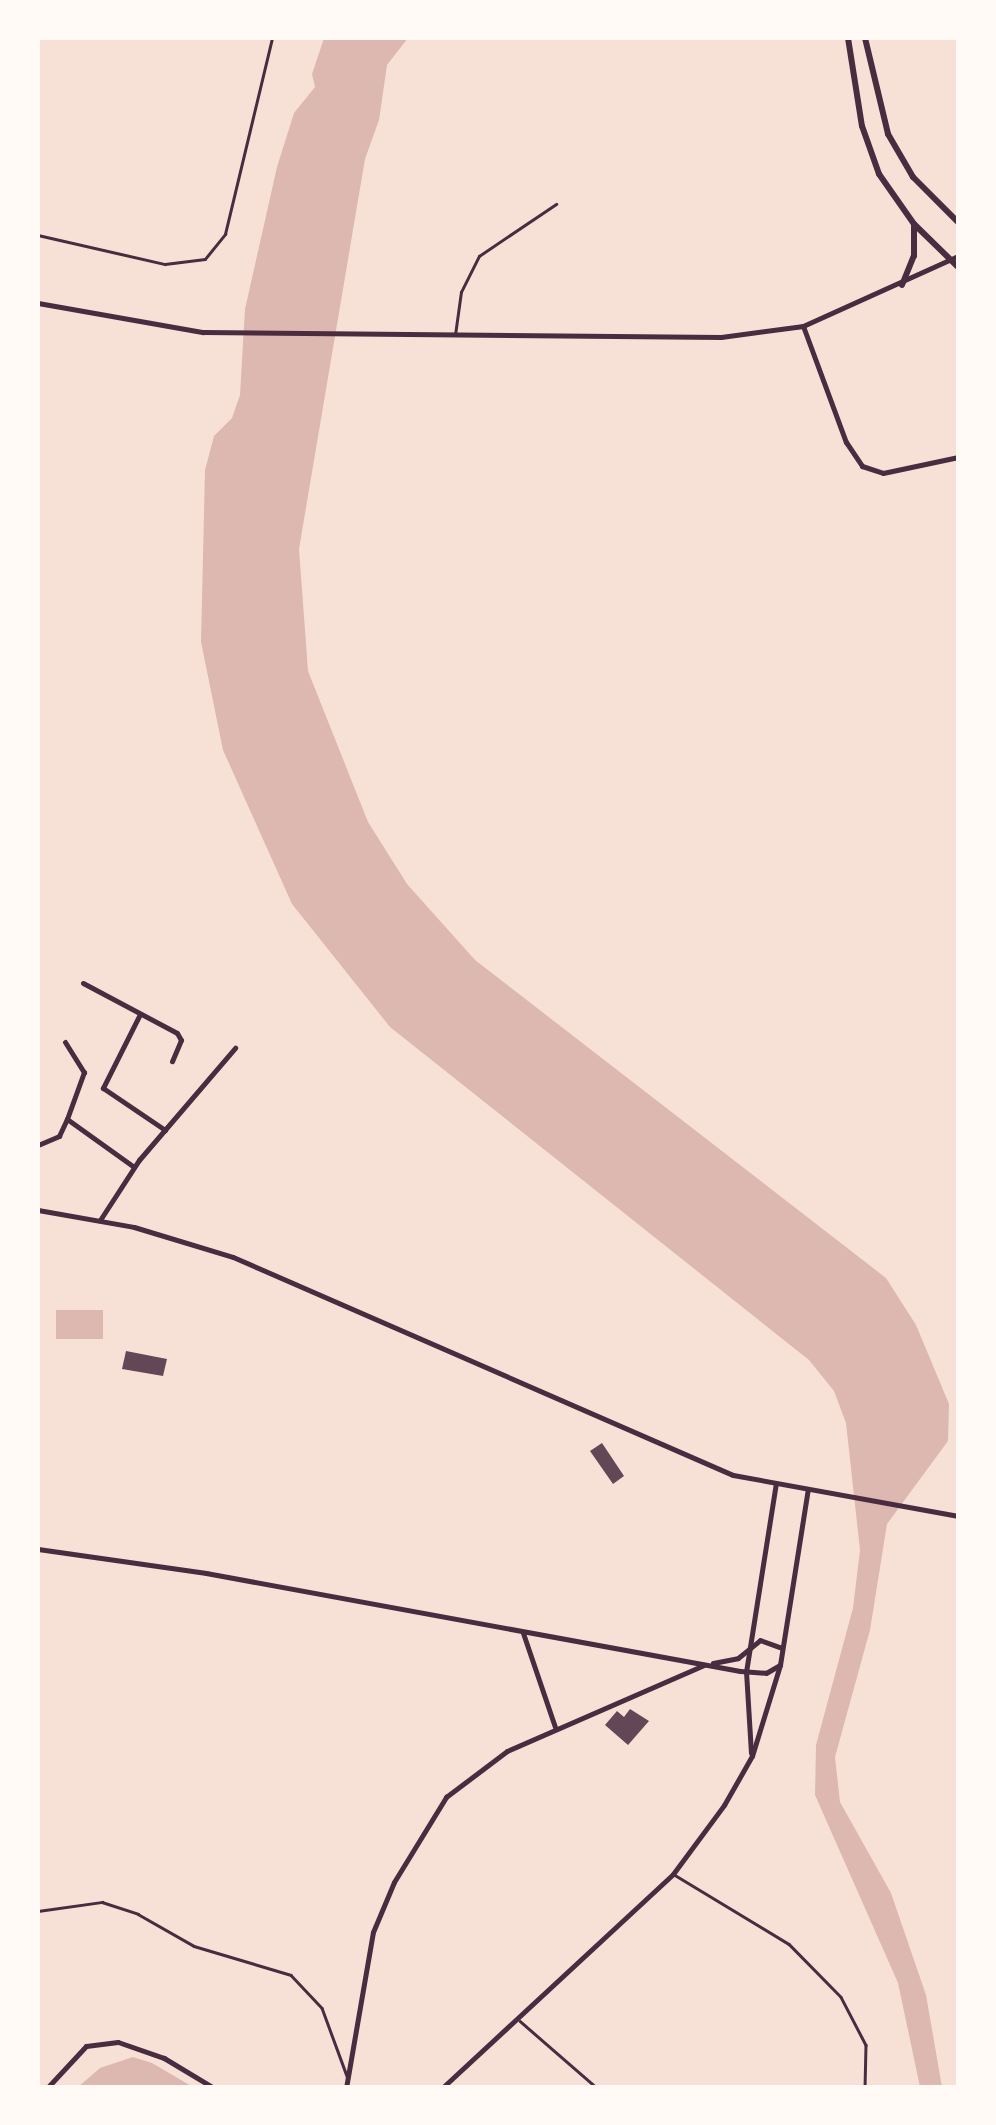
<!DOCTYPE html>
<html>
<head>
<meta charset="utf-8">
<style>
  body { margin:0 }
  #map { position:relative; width:996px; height:2125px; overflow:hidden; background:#f7e1d7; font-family:Ubuntu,sans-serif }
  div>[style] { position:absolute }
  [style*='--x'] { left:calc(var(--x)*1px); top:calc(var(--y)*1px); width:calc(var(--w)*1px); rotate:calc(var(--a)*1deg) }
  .water>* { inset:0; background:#dcb8b0 }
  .building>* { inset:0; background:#644757 }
  .service>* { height:2.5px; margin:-1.25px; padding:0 1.25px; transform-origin:1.25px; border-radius:1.25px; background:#4a2c40 }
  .minor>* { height:5px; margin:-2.5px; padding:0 2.5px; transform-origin:2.5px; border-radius:2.5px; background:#4a2c40 }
  .tertiary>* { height:5px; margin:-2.5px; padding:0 2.5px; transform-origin:2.5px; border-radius:2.5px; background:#4a2c40 }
  .secondary>* { height:6px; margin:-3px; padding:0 3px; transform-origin:3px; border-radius:3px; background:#4a2c40 }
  span { translate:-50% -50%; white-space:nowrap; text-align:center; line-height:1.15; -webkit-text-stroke:8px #fffaf5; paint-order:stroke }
  .frame { position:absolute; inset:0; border:40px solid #fffaf5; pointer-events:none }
</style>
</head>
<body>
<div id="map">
  <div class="water">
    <div style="clip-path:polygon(324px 38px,408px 38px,387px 65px,379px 120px,365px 159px,299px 549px,308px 671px,368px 822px,407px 884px,475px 960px,886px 1278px,916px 1325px,949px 1404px,948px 1441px,887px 1524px,870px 1630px,835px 1757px,840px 1802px,891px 1893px,926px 1995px,942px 2087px,920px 2087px,898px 1983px,815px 1795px,816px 1745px,853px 1608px,860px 1550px,846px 1423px,834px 1391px,809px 1360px,390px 1027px,292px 904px,223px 750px,201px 642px,205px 470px,214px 436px,232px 418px,240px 395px,245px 309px,277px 167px,294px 113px,315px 87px,312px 74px)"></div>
    <div style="clip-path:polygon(56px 1310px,103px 1310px,103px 1339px,56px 1339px)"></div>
    <div style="clip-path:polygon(133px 2057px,152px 2063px,193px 2087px,78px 2087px,100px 2068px)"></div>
  </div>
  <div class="building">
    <div style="clip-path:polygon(126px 1351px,167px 1359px,163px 1376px,122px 1369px)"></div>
    <div style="clip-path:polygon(602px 1443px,624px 1476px,613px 1484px,590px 1451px)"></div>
    <div style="clip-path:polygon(630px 1709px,649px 1721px,628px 1745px,605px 1725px,617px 1711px,624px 1717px)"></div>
  </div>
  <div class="service">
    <div style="--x:38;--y:235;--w:130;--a:12.9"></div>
    <div style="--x:165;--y:264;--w:40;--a:-7.1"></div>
    <div style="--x:205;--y:259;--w:32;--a:-51"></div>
    <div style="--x:225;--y:234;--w:202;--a:-76.5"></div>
    <div style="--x:455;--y:335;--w:43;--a:-82.1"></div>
    <div style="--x:461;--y:292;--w:40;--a:-63.4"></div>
    <div style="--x:479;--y:256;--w:93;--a:-34"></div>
    <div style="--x:675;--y:1875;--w:133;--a:31.2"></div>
    <div style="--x:789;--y:1944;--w:74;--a:45.5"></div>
    <div style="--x:841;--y:1997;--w:54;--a:62.5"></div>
    <div style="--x:866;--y:2045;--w:43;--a:91.3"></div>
    <div style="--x:38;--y:1911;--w:65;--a:-8"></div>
    <div style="--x:102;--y:1902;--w:38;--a:18"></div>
    <div style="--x:138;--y:1914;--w:64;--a:29.7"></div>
    <div style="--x:194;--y:1946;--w:101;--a:16.6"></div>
    <div style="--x:291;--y:1975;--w:45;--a:46.8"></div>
    <div style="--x:322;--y:2008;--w:72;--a:69.8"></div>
    <div style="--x:520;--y:2021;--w:102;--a:41"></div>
  </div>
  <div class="minor">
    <div style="--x:803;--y:326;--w:124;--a:69.7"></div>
    <div style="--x:846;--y:442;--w:29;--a:56"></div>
    <div style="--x:862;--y:466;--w:22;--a:18"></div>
    <div style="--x:883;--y:473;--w:77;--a:-12"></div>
    <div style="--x:83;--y:983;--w:106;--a:28"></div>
    <div style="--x:177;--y:1033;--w:8;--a:60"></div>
    <div style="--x:181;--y:1040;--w:23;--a:113"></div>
    <div style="--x:140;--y:1014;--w:83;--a:116.6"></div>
    <div style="--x:103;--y:1088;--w:75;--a:34.1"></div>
    <div style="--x:65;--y:1042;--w:36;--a:58"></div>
    <div style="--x:84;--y:1072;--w:50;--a:109.9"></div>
    <div style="--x:67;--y:1119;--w:82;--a:35.6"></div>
    <div style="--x:38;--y:1145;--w:23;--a:-23"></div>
    <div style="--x:59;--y:1136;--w:19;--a:-65"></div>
    <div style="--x:100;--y:1220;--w:72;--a:-57"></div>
    <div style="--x:139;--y:1160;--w:148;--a:-49.4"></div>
    <div style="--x:38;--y:1549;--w:170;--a:8.1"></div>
    <div style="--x:206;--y:1573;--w:543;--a:10.4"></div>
    <div style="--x:740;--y:1671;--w:26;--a:4"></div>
    <div style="--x:766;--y:1673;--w:16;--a:-30"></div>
    <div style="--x:523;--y:1633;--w:99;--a:71.2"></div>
    <div style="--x:713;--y:1663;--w:25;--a:-11"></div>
    <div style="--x:738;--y:1658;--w:28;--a:-39"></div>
    <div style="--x:760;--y:1640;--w:23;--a:20"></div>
    <div style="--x:751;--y:1753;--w:81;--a:-93.5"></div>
    <div style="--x:746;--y:1672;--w:191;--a:-81"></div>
    <div style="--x:47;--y:2088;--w:57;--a:-47.1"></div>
    <div style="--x:86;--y:2046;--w:32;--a:-7"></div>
    <div style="--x:118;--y:2042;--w:49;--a:19.2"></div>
    <div style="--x:164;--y:2058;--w:58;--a:31"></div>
    <div style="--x:346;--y:2088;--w:158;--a:-80.2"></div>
    <div style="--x:373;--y:1932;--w:54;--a:-67.2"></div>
    <div style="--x:394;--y:1882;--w:100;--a:-58.5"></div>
    <div style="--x:446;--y:1797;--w:76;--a:-37"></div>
    <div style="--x:507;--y:1751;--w:215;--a:-23.6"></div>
    <div style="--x:442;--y:2088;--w:315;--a:-42.8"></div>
    <div style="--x:673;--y:1874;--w:86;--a:-53.5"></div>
    <div style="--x:724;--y:1805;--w:56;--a:-60.3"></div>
    <div style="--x:752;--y:1756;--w:95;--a:-72.9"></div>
    <div style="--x:780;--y:1665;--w:178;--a:-81"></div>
  </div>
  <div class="tertiary">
    <div style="--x:38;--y:303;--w:168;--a:10"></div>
    <div style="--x:203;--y:332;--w:518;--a:0.55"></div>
    <div style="--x:721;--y:337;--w:83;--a:-7.6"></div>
    <div style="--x:803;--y:326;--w:170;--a:-24.3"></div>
    <div style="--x:38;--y:1210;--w:97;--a:10"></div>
    <div style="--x:134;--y:1227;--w:103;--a:16.9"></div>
    <div style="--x:233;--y:1257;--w:545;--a:23.56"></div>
    <div style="--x:733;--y:1475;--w:229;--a:10.3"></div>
  </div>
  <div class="secondary">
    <div style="--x:848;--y:38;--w:89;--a:81"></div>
    <div style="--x:862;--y:126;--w:51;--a:70.5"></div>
    <div style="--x:879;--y:174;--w:61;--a:55"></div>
    <div style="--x:914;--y:224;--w:62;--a:44.3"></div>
    <div style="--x:865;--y:38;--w:99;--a:76.5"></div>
    <div style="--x:888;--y:134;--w:50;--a:59.8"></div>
    <div style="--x:913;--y:177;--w:64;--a:45"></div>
    <div style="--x:902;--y:285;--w:31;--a:-68"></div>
    <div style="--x:914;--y:256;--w:31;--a:-90"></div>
  </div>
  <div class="frame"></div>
</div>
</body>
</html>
